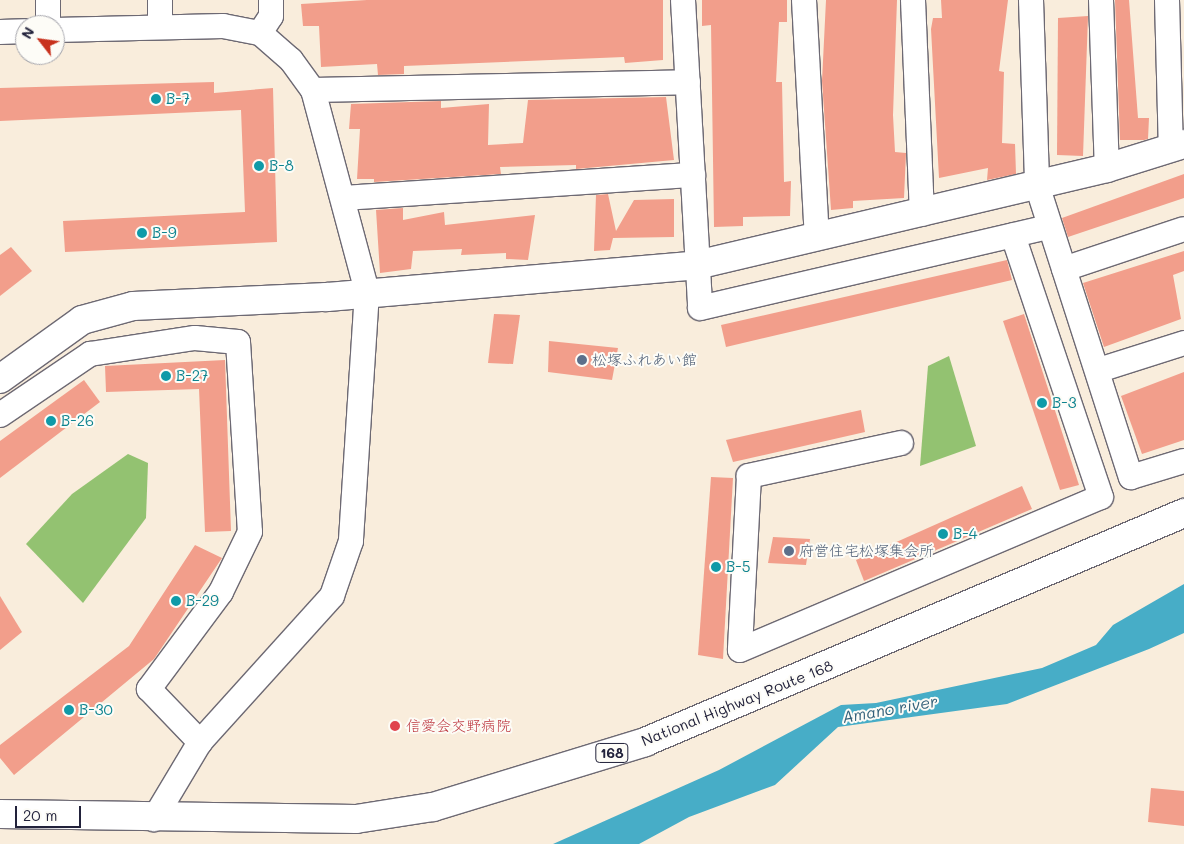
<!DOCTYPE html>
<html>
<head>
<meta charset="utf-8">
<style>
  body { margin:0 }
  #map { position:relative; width:1184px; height:844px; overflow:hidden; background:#f9eddc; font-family:Mali,"Klee One",sans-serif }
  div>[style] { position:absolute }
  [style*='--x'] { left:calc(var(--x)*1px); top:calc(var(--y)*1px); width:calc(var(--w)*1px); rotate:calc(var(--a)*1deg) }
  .green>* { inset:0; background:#93c271 }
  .water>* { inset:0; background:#47adc7 }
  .building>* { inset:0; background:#f29e8b }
  .roads { filter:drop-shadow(1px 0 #6d6973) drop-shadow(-1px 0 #6d6973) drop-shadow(0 1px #6d6973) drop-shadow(0 -1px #6d6973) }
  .street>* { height:24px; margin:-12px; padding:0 12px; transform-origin:12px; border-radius:12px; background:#fff }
  .secondary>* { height:28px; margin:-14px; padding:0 14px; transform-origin:14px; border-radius:14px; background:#fff }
  .highway>* { height:28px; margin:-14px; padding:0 14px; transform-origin:14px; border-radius:14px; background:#fff }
  .dots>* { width:14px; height:14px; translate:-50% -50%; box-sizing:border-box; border:2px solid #fdfcf7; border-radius:50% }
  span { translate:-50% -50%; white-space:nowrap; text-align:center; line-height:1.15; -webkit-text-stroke:4px #fdfcf7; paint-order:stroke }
  .shield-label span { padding:1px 4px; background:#fdfcf7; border:1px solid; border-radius:4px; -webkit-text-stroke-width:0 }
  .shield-label { font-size:14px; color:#22223b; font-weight:700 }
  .culture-label { font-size:15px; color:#0d838f }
  .left { translate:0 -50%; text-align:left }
  .service-label { font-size:15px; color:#4e5e75 }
  .street-label { font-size:15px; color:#22223b }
  .health-label { font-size:15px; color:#be3a42 }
  .water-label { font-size:16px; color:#33617a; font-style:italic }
  .north { position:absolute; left:15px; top:15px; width:50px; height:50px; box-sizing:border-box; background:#fdfcf7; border:1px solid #a5a5ac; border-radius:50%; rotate:300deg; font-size:14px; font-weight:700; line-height:20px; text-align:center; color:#22223b }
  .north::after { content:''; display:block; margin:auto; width:18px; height:22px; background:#c8321e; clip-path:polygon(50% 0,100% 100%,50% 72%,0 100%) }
  .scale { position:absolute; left:15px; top:806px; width:66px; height:22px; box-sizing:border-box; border:2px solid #22223b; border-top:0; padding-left:6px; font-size:15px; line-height:18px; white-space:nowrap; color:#22223b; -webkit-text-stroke:4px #fdfcf7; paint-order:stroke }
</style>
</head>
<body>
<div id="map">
  <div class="green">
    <div style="clip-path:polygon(949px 356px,976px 446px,920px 466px,928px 366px)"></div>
    <div style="clip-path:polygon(128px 454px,148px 463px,146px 518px,83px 603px,26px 544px,72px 494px)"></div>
  </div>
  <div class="water">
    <div style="clip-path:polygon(1184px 584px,1184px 633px,1149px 649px,1007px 704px,838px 727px,775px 785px,689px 817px,639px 844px,553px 844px,719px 770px,841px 705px,876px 703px,1042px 668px,1096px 645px,1113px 625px)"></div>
  </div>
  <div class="building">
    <div style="clip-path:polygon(367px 0,663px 0,663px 60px,625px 63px,624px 57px,404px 66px,404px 74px,378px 75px,377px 64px,321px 67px,319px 26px,303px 26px,301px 4px)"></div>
    <div style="clip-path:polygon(702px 0,787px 0,787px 22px,779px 22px,776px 82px,782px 82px,784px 182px,791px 181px,790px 216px,743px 217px,743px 226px,714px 227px,711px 25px,702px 26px)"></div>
    <div style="clip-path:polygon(826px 0,897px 0,893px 115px,895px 152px,906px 153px,904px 198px,853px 201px,853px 208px,831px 210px,822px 81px)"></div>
    <div style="clip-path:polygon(941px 0,1008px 0,999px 71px,1004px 72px,1002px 143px,1015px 144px,1016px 174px,987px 180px,988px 168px,939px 178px,931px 29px,933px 18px,942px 18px)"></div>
    <div style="clip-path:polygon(1115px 0,1129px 0,1138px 118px,1149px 118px,1148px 139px,1144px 140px,1120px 140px)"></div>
    <div style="clip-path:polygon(1088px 16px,1083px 156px,1057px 155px,1058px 18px)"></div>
    <div style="clip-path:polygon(214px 82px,214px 93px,273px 88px,277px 242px,65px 252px,63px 221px,245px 212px,241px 110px,0 121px,0 88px)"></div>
    <div style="clip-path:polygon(666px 97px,674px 160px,576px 169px,576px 165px,500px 167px,501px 174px,374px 182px,374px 179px,357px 179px,360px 129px,349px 129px,351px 104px,441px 101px,441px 108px,489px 104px,488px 145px,523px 143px,528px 100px)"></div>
    <div style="clip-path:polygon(1184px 174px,1184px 198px,1068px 237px,1062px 218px)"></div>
    <div style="clip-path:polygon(608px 194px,616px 231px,634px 200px,674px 199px,674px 237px,613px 238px,610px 250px,594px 251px,596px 195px)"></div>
    <div style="clip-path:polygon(403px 208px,403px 220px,444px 212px,445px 225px,535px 215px,528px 260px,506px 259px,506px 253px,461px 255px,462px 249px,413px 251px,411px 269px,380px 273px,376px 210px)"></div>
    <div style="clip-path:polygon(11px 247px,32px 271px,0 296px,0 255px)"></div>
    <div style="clip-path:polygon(1184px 251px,1184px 271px,1173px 275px,1181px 319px,1104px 347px,1083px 283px)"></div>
    <div style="clip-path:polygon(1007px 260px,1012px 280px,726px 347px,721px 325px)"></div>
    <div style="clip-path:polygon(494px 314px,520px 315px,513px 364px,488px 363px)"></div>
    <div style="clip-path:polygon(1024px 314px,1079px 485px,1060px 490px,1003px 321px)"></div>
    <div style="clip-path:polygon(549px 341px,618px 348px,612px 380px,548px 372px)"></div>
    <div style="clip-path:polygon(225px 360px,231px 531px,205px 532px,199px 389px,106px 392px,105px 366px)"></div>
    <div style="clip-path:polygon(1184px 372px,1184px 440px,1142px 454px,1121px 396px)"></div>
    <div style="clip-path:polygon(84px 380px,100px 402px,0 478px,0 441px)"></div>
    <div style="clip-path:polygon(861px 410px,865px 432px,733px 462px,726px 440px)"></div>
    <div style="clip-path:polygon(711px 477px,733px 478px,723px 659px,698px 655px)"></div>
    <div style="clip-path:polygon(1022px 486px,1032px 509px,864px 581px,856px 560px)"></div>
    <div style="clip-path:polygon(773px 537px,810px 539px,806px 565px,768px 563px)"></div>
    <div style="clip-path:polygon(195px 545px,222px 558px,154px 659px,14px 775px,0 758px,0 745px,129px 646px)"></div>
    <div style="clip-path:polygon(0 596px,22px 632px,0 650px)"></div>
    <div style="clip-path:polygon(1151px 788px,1184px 791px,1184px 826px,1148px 822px)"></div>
  </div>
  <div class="roads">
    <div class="street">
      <div style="--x:48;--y:0;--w:25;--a:90"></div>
      <div style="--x:160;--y:0;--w:27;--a:90"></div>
      <div style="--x:683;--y:0;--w:308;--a:86.8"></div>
      <div style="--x:700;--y:308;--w:358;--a:-13.1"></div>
      <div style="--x:804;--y:0;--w:237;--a:86.9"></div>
      <div style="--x:913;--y:0;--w:214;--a:87.6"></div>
      <div style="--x:1031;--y:0;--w:185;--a:88.1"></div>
      <div style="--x:1037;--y:185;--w:307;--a:72.2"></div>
      <div style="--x:1131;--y:477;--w:55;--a:-16.8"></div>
      <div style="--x:1101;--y:0;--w:168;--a:88"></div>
      <div style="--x:1167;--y:0;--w:148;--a:88.5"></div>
      <div style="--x:55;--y:30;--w:168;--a:-1.4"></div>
      <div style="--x:223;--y:26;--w:38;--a:11"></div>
      <div style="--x:260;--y:33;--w:41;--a:41.1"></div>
      <div style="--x:291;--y:60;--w:37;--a:54"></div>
      <div style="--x:313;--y:90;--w:209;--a:75"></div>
      <div style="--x:367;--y:292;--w:250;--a:93.7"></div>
      <div style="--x:351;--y:541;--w:58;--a:109.1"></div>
      <div style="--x:332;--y:596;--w:197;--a:132.1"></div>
      <div style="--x:200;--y:742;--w:90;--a:120.9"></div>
      <div style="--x:0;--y:32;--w:25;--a:-2"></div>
      <div style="--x:260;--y:33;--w:20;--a:-57"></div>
      <div style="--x:271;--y:16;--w:16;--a:-90"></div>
      <div style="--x:313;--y:90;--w:375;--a:-1.2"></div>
      <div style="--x:344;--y:198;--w:350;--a:-3.8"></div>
      <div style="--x:1064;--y:269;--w:126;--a:-18.4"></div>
      <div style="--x:1099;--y:370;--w:89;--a:-17.6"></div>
      <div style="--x:0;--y:415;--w:109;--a:-34.1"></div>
      <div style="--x:90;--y:354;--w:106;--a:-8.7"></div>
      <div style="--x:195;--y:338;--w:43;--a:5.3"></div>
      <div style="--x:238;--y:342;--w:190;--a:86.4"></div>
      <div style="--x:250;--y:532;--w:67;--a:115.8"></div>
      <div style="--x:221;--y:592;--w:121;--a:126.6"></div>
      <div style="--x:149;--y:689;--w:74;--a:46.1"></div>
      <div style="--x:901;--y:443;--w:156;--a:167.8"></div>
      <div style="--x:749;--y:476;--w:174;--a:93"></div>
      <div style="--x:740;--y:650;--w:392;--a:-23"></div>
      <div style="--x:1101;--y:497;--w:276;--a:-108.6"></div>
    </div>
    <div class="secondary">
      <div style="--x:0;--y:379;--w:101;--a:-35.7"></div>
      <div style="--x:82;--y:320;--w:53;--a:-15.4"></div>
      <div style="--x:133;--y:306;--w:194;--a:-2.7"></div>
      <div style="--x:327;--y:297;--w:371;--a:-4.9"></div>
      <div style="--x:697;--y:265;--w:421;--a:-13.3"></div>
      <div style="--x:1107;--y:168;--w:81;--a:-17.3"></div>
    </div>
    <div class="highway">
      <div style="--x:0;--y:814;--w:356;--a:0.8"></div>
      <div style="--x:356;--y:819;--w:78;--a:-8.9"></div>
      <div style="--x:433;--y:807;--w:222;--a:-17"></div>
      <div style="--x:645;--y:742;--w:586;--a:-23.02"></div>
    </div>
  </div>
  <div class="dots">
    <div style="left:156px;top:99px;background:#0f9aa8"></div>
    <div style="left:259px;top:166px;background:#0f9aa8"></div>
    <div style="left:142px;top:233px;background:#0f9aa8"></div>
    <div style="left:582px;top:360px;background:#5c6f8a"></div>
    <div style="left:166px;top:376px;background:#0f9aa8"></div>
    <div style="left:1042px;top:403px;background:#0f9aa8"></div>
    <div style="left:51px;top:421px;background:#0f9aa8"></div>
    <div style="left:943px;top:534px;background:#0f9aa8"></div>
    <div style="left:789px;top:551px;background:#5c6f8a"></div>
    <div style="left:716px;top:567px;background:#0f9aa8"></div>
    <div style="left:176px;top:601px;background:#0f9aa8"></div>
    <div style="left:69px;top:710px;background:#0f9aa8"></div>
    <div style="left:395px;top:726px;background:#e0444e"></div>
  </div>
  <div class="shield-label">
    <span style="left:612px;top:753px">168</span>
  </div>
  <div class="culture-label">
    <span class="left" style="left:166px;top:99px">B-7</span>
    <span class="left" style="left:269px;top:166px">B-8</span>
    <span class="left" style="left:152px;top:233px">B-9</span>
    <span class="left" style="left:176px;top:376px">B-27</span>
    <span class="left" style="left:1052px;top:403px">B-3</span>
    <span class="left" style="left:61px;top:421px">B-26</span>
    <span class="left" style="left:953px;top:534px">B-4</span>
    <span class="left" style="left:726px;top:567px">B-5</span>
    <span class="left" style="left:186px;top:601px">B-29</span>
    <span class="left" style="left:79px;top:710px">B-30</span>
  </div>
  <div class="service-label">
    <span class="left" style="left:592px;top:360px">松塚ふれあい館</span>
    <span class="left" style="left:799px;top:551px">府営住宅松塚集会所</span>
  </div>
  <div class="street-label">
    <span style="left:737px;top:703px;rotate:-22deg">National Highway Route 168</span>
  </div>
  <div class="health-label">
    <span class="left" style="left:406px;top:726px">信愛会交野病院</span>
  </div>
  <div class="water-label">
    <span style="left:890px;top:709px;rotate:-10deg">Amano river</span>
  </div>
  <div class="north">N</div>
  <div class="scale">20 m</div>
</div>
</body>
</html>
